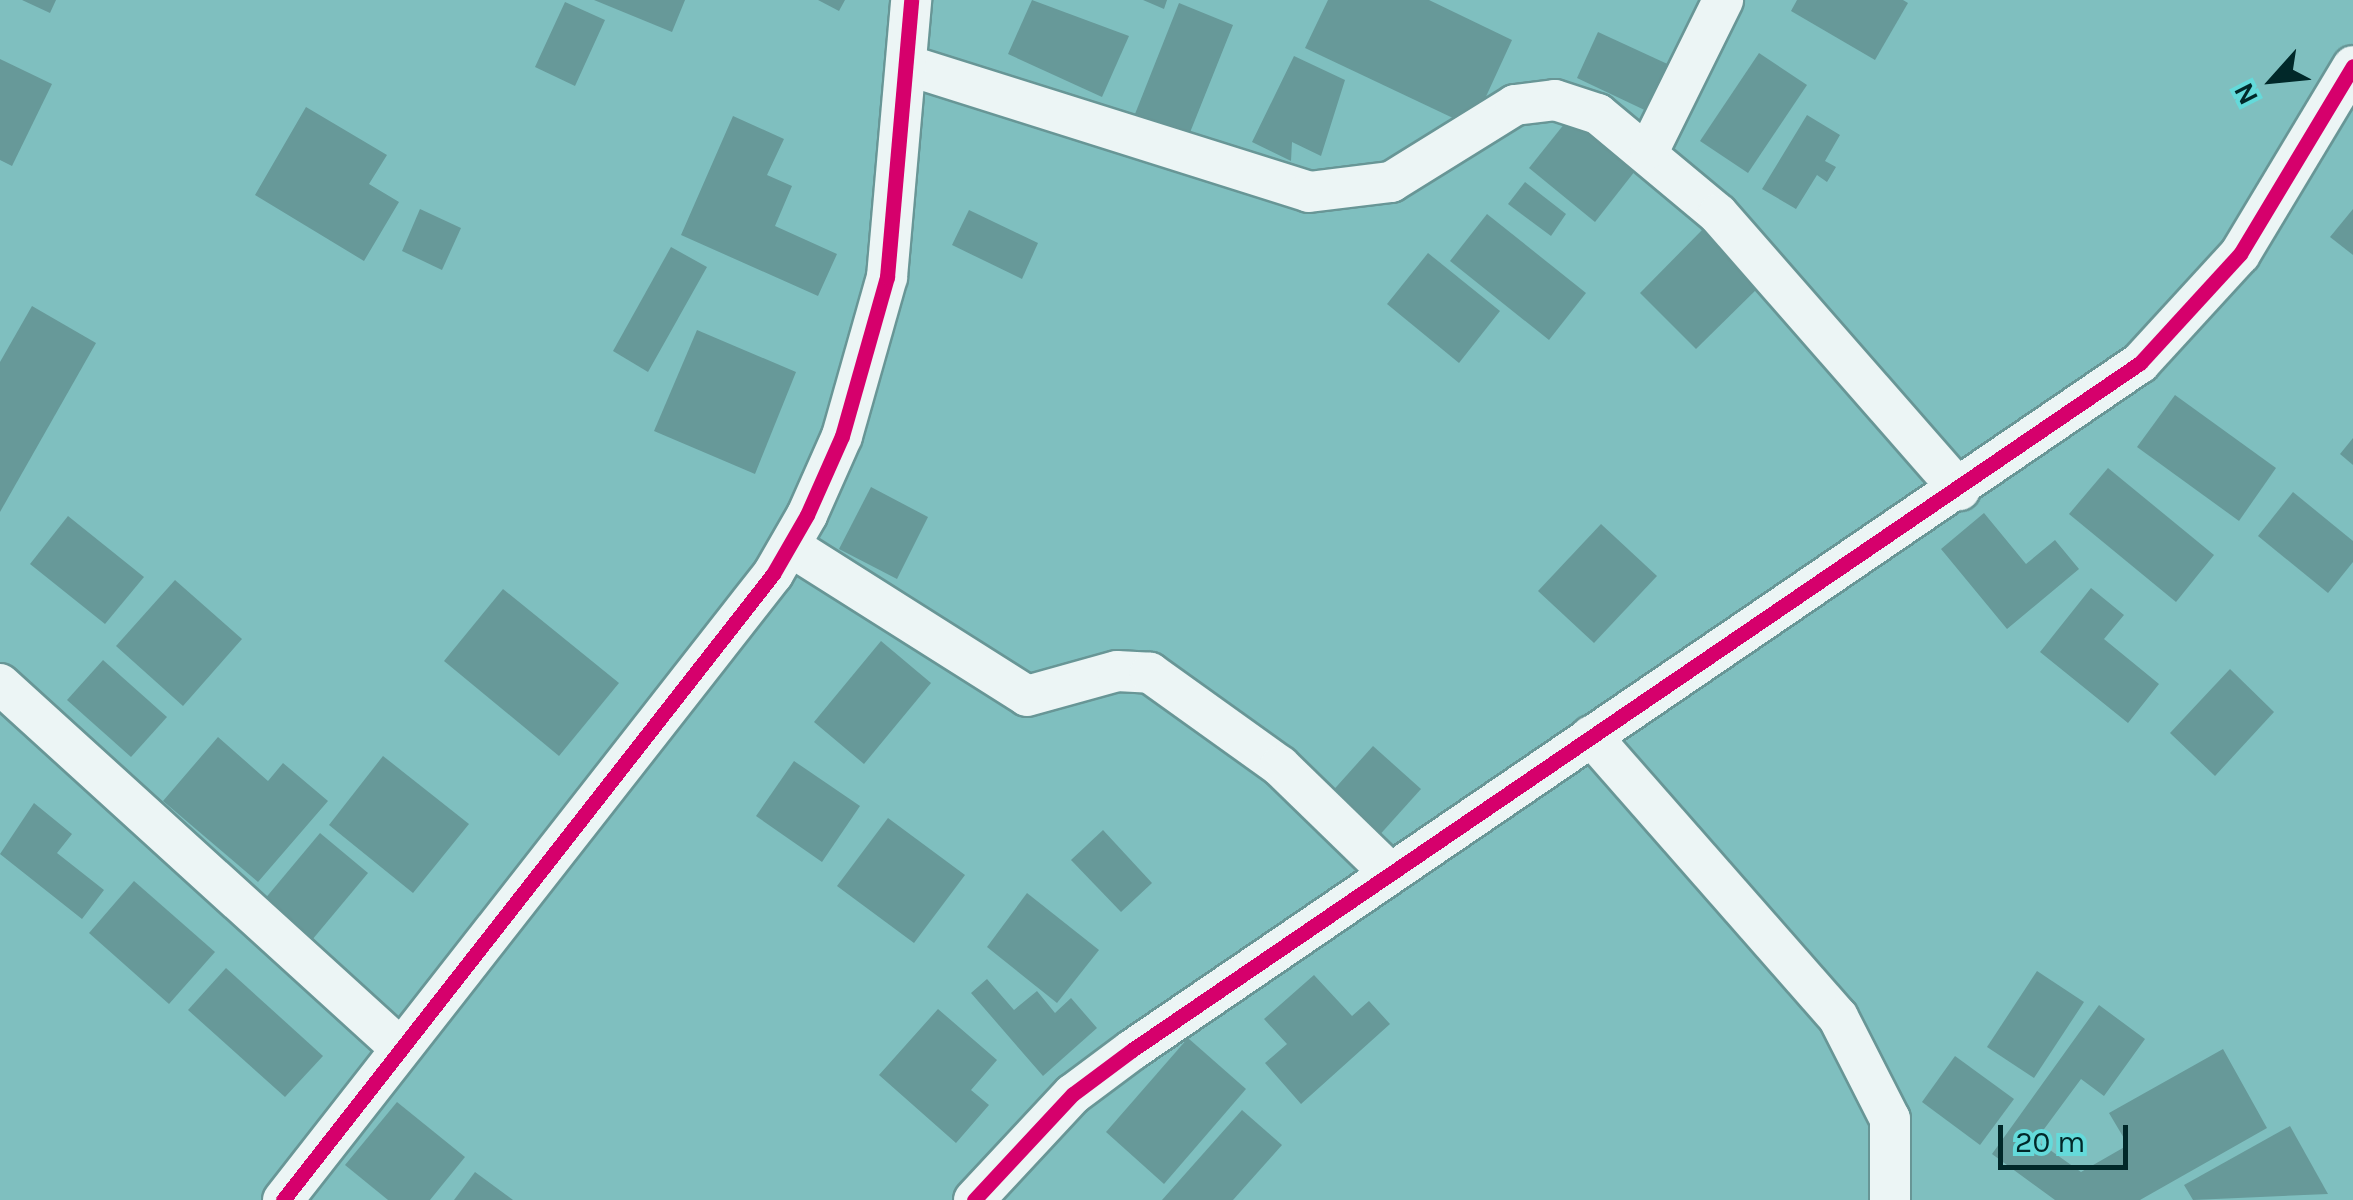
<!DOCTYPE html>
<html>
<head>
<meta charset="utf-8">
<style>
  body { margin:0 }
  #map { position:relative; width:2353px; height:1200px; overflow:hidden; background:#7fbfbf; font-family:Karla,sans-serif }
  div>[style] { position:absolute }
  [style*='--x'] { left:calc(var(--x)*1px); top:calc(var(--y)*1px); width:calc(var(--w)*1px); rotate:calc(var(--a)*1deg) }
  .building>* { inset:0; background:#679999 }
  .roads { filter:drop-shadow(2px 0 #689696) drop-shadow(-2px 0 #689696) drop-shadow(0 2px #689696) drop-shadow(0 -2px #689696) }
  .minor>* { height:40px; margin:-20px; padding:0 20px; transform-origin:20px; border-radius:20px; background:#ecf5f5 }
  .cycleway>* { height:15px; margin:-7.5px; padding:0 7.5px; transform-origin:7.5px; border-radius:7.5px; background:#d6006c }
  span { translate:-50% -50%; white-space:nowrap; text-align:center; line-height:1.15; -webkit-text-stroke:8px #64dada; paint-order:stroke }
  .north { position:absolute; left:2223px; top:30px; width:100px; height:100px; -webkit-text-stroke:8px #64dada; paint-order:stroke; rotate:243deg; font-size:28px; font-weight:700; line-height:40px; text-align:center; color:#012829 }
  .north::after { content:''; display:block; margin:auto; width:35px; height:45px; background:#012829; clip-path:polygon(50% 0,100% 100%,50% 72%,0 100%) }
  .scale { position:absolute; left:1998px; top:1125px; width:130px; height:45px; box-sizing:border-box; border:5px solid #012829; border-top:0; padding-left:12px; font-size:30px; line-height:35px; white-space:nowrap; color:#012829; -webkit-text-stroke:8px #64dada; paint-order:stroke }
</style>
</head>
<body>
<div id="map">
  <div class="building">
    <div style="clip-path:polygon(22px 0,56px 0,50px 13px)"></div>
    <div style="clip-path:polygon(594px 0,685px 0,672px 32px)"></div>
    <div style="clip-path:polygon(818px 0,845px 0,839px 11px)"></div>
    <div style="clip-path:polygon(1032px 0,1129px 36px,1102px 97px,1008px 54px)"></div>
    <div style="clip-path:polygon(1143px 0,1167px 0,1164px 9px)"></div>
    <div style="clip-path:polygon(1328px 0,1429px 0,1512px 40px,1472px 127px,1305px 48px)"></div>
    <div style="clip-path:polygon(1797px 0,1903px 0,1908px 3px,1875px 60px,1791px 11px)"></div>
    <div style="clip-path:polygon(565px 2px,605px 20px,575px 86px,535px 67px)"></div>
    <div style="clip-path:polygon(1179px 3px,1233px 25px,1189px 135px,1135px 114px)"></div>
    <div style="clip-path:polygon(1598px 32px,1674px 67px,1653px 114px,1577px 78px)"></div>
    <div style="clip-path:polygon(1759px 53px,1807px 85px,1748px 173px,1700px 141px)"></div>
    <div style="clip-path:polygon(1294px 56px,1345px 80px,1321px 156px,1292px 142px,1291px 161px,1252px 142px)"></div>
    <div style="clip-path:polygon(0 59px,52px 84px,12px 166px,0 160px)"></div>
    <div style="clip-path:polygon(306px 107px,387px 155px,369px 184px,399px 202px,364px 261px,255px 195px)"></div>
    <div style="clip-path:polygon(1807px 115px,1840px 135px,1825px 161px,1836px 167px,1827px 182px,1817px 175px,1796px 209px,1762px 189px)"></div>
    <div style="clip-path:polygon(733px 116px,784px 139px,767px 175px,792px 186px,775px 226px,837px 254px,818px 296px,681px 235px)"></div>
    <div style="clip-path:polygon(1569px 118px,1635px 171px,1595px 222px,1529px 168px)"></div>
    <div style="clip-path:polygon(1525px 182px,1566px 214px,1551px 236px,1508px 204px)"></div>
    <div style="clip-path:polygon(420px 209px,461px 228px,442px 270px,402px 251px)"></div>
    <div style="clip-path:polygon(2353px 209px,2353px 255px,2330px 237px)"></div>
    <div style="clip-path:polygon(969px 210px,1038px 243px,1022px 279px,952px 245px)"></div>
    <div style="clip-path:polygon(1487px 214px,1586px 293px,1549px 340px,1450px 261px)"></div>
    <div style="clip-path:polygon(1706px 226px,1763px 283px,1696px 349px,1640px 293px)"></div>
    <div style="clip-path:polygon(671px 247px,707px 267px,648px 372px,613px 351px)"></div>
    <div style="clip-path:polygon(1428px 253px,1500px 311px,1459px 363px,1387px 304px)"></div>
    <div style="clip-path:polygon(32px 306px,96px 343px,0 512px,0 362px)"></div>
    <div style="clip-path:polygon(697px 330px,796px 372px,755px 474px,654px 431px)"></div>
    <div style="clip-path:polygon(2175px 395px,2276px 468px,2239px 521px,2137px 447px)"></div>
    <div style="clip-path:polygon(2353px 438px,2353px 465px,2340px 454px)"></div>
    <div style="clip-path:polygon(2108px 468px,2214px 555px,2176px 602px,2069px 514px)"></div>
    <div style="clip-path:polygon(871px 487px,928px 517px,897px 579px,839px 549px)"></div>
    <div style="clip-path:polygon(2293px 492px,2353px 541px,2353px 562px,2328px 593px,2258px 536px)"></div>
    <div style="clip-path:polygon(1984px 513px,2026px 564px,2055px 540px,2079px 569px,2007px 629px,1941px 549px)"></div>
    <div style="clip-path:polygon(68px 516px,144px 577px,105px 624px,30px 564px)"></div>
    <div style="clip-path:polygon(1601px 524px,1657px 576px,1594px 643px,1538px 591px)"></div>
    <div style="clip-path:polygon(175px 580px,242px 639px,183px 706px,116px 646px)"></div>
    <div style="clip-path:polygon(2091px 588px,2124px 615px,2104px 639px,2159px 684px,2128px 723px,2040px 652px)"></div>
    <div style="clip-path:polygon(503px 589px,619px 683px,559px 756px,444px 661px)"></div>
    <div style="clip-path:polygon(881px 641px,931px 683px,864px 764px,814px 722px)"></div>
    <div style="clip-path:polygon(103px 660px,167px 717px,131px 757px,67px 700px)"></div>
    <div style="clip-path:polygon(2230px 669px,2274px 712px,2215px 776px,2170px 733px)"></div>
    <div style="clip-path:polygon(218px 737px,268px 781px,283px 763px,328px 801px,258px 882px,163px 801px)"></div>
    <div style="clip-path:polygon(1373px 746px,1421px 789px,1376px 839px,1329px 795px)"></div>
    <div style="clip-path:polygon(383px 756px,469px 824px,413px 893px,329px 825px)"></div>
    <div style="clip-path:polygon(794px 761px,860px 806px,822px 862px,756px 816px)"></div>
    <div style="clip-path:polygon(34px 803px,72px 834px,57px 853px,104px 890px,82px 919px,0 854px)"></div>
    <div style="clip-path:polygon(888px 818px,965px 875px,914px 943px,837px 886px)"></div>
    <div style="clip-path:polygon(1103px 830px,1152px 883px,1121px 912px,1071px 860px)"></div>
    <div style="clip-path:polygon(320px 833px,368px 873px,312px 940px,264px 900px)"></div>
    <div style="clip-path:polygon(134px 881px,215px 952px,169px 1004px,89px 933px)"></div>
    <div style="clip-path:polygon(1027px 893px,1099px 950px,1057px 1003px,987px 947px)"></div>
    <div style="clip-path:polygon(226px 968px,323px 1056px,285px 1097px,188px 1010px)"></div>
    <div style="clip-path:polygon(2037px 971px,2084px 1002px,2034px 1078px,1987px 1047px)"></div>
    <div style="clip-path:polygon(1314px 975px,1352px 1016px,1369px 1001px,1390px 1024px,1301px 1104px,1265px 1063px,1287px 1044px,1264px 1019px)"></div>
    <div style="clip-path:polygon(987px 979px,1014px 1010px,1037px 991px,1055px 1013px,1071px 998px,1097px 1028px,1043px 1076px,971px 993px)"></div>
    <div style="clip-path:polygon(2099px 1005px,2145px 1039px,2104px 1096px,2081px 1079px,2036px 1140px,2081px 1172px,2128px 1145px,2109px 1113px,2223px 1049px,2267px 1128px,2140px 1200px,2055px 1200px,1992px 1154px)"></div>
    <div style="clip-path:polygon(938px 1009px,997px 1060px,971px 1090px,989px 1105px,956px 1143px,879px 1075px)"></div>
    <div style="clip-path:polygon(1188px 1038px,1246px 1089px,1164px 1184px,1106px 1132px)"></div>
    <div style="clip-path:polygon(1955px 1056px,2014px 1099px,1980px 1145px,1922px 1102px)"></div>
    <div style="clip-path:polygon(397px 1102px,465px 1157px,430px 1200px,388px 1200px,345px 1165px)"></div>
    <div style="clip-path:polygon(1242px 1110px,1282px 1145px,1233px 1200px,1162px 1200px)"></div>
    <div style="clip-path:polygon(2290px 1126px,2328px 1194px,2193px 1200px,2184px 1185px)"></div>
    <div style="clip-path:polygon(475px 1172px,513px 1200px,454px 1200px)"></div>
  </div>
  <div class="roads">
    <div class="minor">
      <div style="--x:910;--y:66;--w:418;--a:17.5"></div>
      <div style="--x:1309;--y:192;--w:83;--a:-7"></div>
      <div style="--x:1391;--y:182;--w:146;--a:-31.8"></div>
      <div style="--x:1515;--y:105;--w:40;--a:-7.1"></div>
      <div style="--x:1555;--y:100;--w:45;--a:18"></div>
      <div style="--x:1598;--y:114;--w:156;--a:39.8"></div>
      <div style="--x:1718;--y:214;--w:367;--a:48.8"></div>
      <div style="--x:1650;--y:148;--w:165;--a:-63.7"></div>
      <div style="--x:790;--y:546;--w:280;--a:32.3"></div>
      <div style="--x:1027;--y:696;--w:93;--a:-15.5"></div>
      <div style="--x:1117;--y:671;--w:33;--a:3"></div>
      <div style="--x:1150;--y:673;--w:160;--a:35.6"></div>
      <div style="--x:1280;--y:766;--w:152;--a:44.2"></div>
      <div style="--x:0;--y:684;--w:537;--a:42.28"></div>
      <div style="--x:1591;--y:736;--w:374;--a:48.7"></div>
      <div style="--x:1838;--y:1017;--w:114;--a:63"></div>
      <div style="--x:1890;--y:1119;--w:81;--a:90"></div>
      <div style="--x:283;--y:1200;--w:795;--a:-51.95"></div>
      <div style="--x:773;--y:574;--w:68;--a:-60"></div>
      <div style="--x:807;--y:515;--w:86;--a:-66.1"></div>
      <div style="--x:842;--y:436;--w:165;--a:-74.2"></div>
      <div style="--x:887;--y:277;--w:278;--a:-85"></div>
      <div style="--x:974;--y:1200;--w:145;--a:-47"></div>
      <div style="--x:1073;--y:1094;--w:74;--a:-36.7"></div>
      <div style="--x:1132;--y:1050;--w:1220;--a:-34.28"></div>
      <div style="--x:2140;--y:363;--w:148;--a:-47.5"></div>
      <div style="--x:2240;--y:254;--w:219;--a:-59"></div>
    </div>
  </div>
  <div class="cycleway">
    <div style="--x:283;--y:1200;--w:795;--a:-51.95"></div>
    <div style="--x:773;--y:574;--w:68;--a:-60"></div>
    <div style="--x:807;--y:515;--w:86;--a:-66.1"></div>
    <div style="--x:842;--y:436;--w:165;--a:-74.2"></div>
    <div style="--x:887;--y:277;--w:278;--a:-85"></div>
    <div style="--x:974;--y:1200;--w:145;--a:-47"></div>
    <div style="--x:1073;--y:1094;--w:74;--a:-36.7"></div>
    <div style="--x:1132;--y:1050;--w:1220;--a:-34.28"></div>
    <div style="--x:2140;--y:363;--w:148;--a:-47.5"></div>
    <div style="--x:2240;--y:254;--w:219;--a:-59"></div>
  </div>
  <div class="north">N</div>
  <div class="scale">20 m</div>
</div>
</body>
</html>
